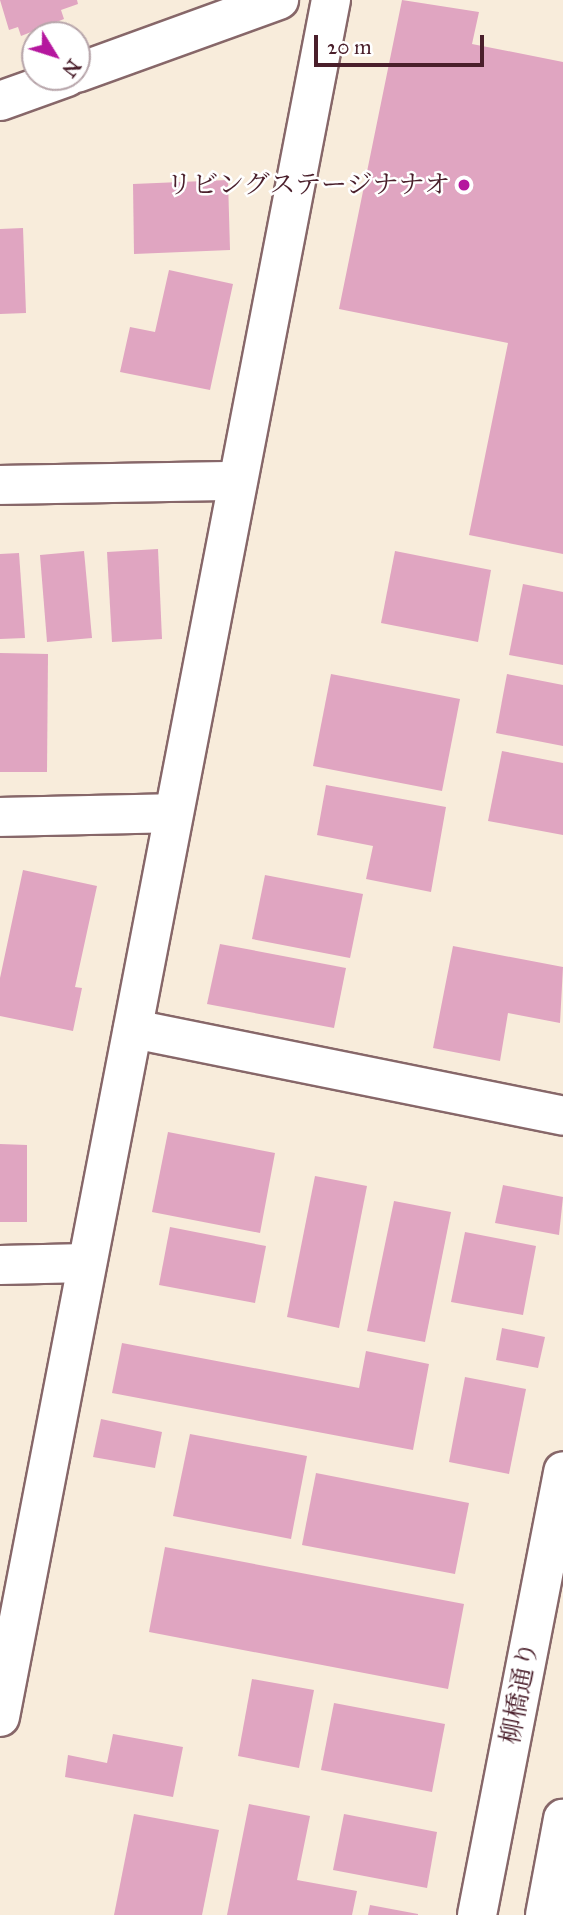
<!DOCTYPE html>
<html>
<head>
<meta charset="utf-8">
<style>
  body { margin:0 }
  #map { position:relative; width:563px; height:1915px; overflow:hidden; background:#f8ecdb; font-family:"IM FELL Great Primer","Noto Serif JP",serif }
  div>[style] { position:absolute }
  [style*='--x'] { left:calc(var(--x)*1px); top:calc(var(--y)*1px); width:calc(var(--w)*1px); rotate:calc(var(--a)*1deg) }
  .building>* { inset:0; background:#e0a5c1 }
  .roads { filter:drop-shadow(2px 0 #876769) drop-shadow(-2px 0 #876769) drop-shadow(0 2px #876769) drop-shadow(0 -2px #876769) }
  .minor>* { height:38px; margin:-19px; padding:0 19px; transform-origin:19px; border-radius:19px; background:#fff }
  .tertiary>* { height:38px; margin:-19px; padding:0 19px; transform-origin:19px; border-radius:19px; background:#fff }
  .dots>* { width:19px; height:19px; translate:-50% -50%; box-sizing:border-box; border:4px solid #fff; border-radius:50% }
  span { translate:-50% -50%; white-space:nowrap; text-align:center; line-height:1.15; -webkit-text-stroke:5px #fff; paint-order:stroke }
  .poi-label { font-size:26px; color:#4a1f2b }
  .right { translate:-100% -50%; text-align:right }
  .street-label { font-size:26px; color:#4a1f2b }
  .north { position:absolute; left:21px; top:21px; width:70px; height:70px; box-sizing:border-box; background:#fff; border:2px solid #b7a5aa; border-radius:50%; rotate:128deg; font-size:19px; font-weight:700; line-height:28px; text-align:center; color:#4a1f2b }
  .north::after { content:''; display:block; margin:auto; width:24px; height:32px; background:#b5179e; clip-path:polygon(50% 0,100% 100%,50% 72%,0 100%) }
  .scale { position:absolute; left:314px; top:35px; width:170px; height:32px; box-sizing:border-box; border:4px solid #4a1f2b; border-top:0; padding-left:9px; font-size:21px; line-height:24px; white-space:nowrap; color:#4a1f2b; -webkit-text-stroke:5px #fff; paint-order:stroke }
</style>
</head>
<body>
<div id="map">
  <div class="building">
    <div style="clip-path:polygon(0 0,77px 0,78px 4px,61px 10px,64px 19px,21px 36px,18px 27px,9px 30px)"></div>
    <div style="clip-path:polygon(402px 0,479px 12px,472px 44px,563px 62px,563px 554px,469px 535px,508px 343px,339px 309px)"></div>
    <div style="clip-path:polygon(228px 180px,230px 250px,134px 254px,133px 184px)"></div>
    <div style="clip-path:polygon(23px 228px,26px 313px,0 314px,0 229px)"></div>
    <div style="clip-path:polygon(169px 270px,233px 284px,210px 390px,120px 372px,130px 327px,155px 332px)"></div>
    <div style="clip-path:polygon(158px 549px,162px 639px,112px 642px,107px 552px)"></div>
    <div style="clip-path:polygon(84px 551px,92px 638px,47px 642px,40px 555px)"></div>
    <div style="clip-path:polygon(395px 551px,491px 570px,478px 642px,381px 623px)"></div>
    <div style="clip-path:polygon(19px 553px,25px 638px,0 639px,0 554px)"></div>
    <div style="clip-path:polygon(523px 584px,563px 592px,563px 665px,509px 655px)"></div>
    <div style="clip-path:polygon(0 653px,48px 654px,47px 772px,0 772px)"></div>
    <div style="clip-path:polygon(331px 674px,460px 699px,442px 791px,313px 766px)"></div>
    <div style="clip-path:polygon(507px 674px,563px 685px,563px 746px,496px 733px)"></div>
    <div style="clip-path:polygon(502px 751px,563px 763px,563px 835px,488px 821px)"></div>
    <div style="clip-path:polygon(326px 785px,446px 807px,431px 892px,366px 879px,373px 846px,317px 835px)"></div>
    <div style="clip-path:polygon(23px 870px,97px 886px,75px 987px,82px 988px,73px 1031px,0 1016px,0 978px)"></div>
    <div style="clip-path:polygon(265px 875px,363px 894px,350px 958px,252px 939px)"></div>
    <div style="clip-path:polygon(220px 944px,346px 968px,334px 1028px,207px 1004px)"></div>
    <div style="clip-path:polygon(453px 946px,563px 967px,560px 1023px,508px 1013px,500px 1061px,433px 1048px)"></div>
    <div style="clip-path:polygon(168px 1132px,275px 1153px,260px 1233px,152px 1212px)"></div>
    <div style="clip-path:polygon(0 1144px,27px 1145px,27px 1222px,0 1222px)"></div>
    <div style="clip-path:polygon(315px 1176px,367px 1186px,339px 1328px,287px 1317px)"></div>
    <div style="clip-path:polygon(503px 1185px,563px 1197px,559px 1235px,495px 1223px)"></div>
    <div style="clip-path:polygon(394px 1201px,451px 1212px,425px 1342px,367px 1331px)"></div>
    <div style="clip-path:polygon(170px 1227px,266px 1246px,255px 1303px,159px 1285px)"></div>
    <div style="clip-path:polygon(465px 1232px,536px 1246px,523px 1315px,451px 1302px)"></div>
    <div style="clip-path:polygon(502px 1328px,545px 1337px,538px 1368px,496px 1360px)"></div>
    <div style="clip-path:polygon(122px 1343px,359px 1388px,366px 1351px,429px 1364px,413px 1450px,112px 1393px)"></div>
    <div style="clip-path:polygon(465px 1377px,526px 1389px,509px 1474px,449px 1462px)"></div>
    <div style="clip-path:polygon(101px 1419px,162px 1432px,155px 1468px,93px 1457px)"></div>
    <div style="clip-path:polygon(190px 1434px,307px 1456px,291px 1539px,173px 1516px)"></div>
    <div style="clip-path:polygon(316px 1473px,469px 1503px,455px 1574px,302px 1545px)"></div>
    <div style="clip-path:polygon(165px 1547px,464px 1604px,448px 1689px,149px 1632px)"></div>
    <div style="clip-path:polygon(252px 1679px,314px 1690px,299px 1768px,238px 1756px)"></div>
    <div style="clip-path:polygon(334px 1703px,445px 1724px,432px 1792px,321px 1770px)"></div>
    <div style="clip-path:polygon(113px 1734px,183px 1747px,173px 1797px,65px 1777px,68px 1755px,107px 1763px)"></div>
    <div style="clip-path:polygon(249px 1804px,310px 1816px,297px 1880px,357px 1891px,352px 1915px,227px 1915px)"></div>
    <div style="clip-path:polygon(134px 1814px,219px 1830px,202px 1915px,114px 1915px)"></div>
    <div style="clip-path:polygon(344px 1814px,437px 1832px,427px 1888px,333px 1870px)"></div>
    <div style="clip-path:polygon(370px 1905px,418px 1914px,418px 1915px,368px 1915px)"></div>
  </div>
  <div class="roads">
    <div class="minor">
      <div style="--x:0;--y:485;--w:236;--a:-1"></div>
      <div style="--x:0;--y:817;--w:173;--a:-1.3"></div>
      <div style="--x:133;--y:1029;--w:439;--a:11.4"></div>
      <div style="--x:0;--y:1265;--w:87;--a:-1.3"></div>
      <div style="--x:0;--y:1717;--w:1749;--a:-79.09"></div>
    </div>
    <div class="tertiary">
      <div style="--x:77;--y:73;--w:215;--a:-19.9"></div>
      <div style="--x:0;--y:101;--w:71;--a:-19.7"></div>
      <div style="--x:477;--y:1915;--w:452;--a:-79"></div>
      <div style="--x:545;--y:1915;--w:98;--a:-79.4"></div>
    </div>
  </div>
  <div class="dots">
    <div style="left:464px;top:185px;background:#b5179e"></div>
  </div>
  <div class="poi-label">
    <span class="right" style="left:450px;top:185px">リビングステージナナオ</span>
  </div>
  <div class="street-label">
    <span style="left:520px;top:1693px;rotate:-79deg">柳橋通り</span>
  </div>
  <div class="north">N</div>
  <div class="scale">20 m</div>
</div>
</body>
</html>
